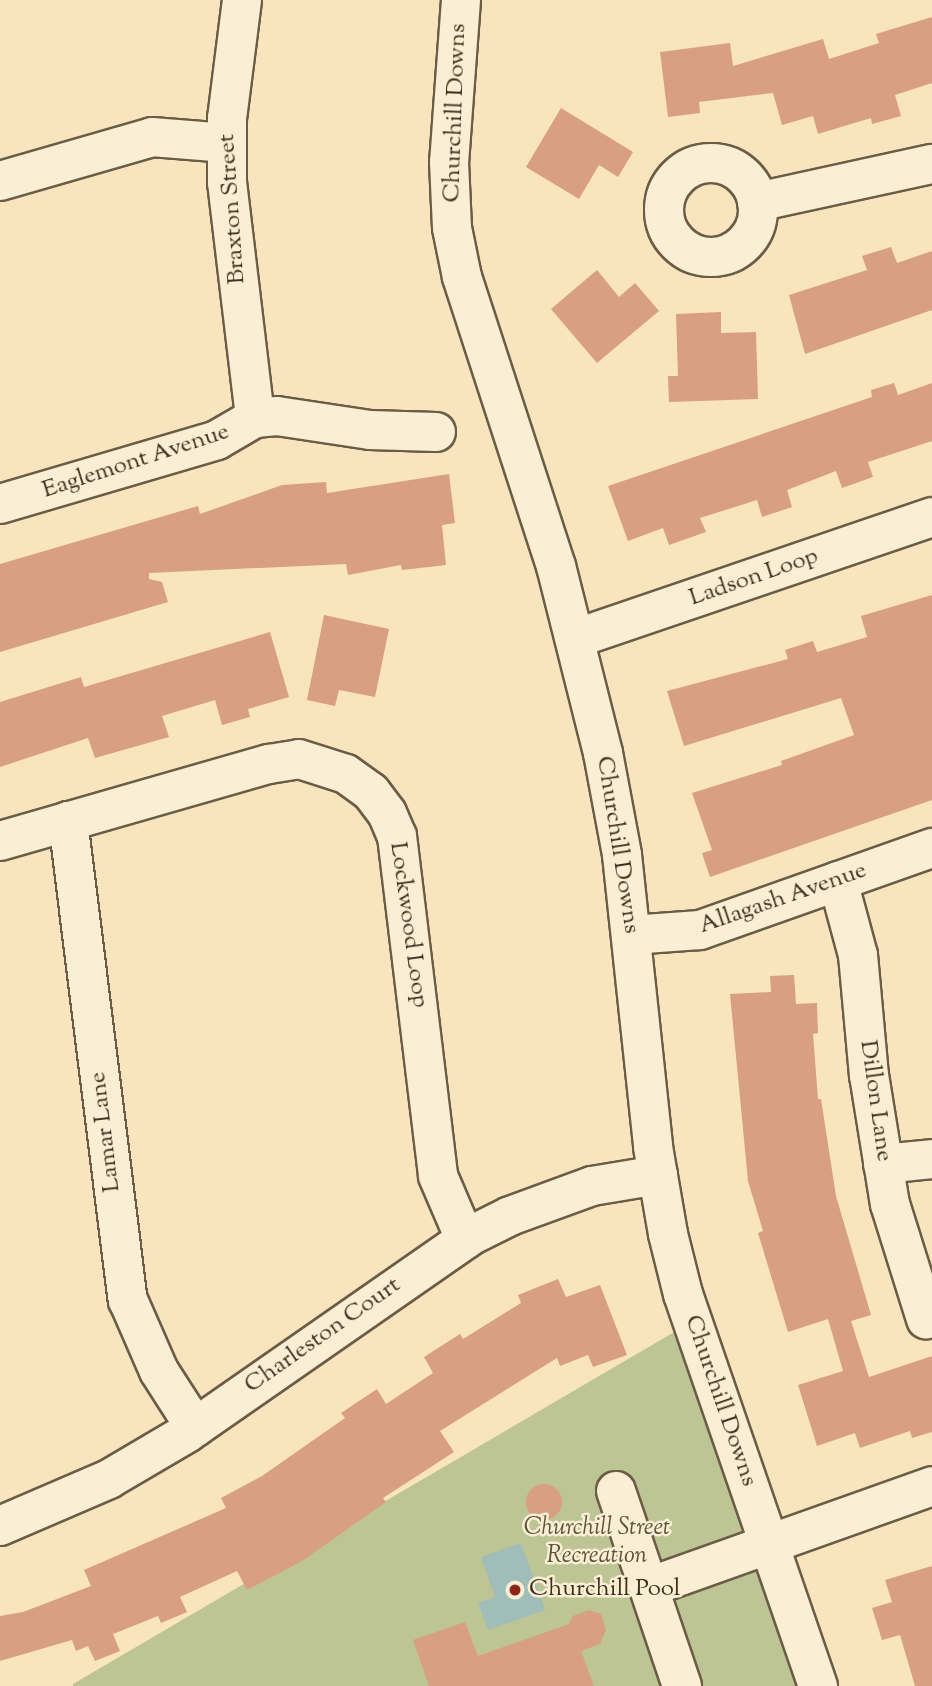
<!DOCTYPE html>
<html>
<head>
<meta charset="utf-8">
<style>
  body { margin:0 }
  #map { position:relative; width:932px; height:1686px; overflow:hidden; background:#f8e5be; font-family:"Sorts Mill Goudy",serif }
  div>[style] { position:absolute }
  [style*='--x'] { left:calc(var(--x)*1px); top:calc(var(--y)*1px); width:calc(var(--w)*1px); rotate:calc(var(--a)*1deg) }
  .green>* { inset:0; background:#bcc593 }
  .water>* { inset:0; background:#a0bdb9 }
  .building>* { inset:0; background:#d99f82 }
  .round { border-radius:50% }
  .roads { filter:drop-shadow(2px 0 #6c5c46) drop-shadow(-2px 0 #6c5c46) drop-shadow(0 2px #6c5c46) drop-shadow(0 -2px #6c5c46) }
  .minor>* { height:38px; margin:-19px; padding:0 19px; transform-origin:19px; border-radius:19px; background:#faeed5 }
  .minor>.ring { margin:-19px; padding:0; box-sizing:content-box; background:none; border:38px solid #faeed5; border-radius:50% }
  .dots>* { width:19px; height:19px; translate:-50% -50%; box-sizing:border-box; border:4px solid #faeed5; border-radius:50% }
  span { translate:-50% -50%; white-space:nowrap; text-align:center; line-height:1.15; -webkit-text-stroke:5px #faeed5; paint-order:stroke }
  .street-label { font-size:24px; color:#3d2f1e }
  .park-label { font-size:24px; color:#5d543b; font-style:italic }
  .poi-label { font-size:24px; color:#3d2f1e }
  .left { translate:0 -50%; text-align:left }
</style>
</head>
<body>
<div id="map">
  <div class="green">
    <div style="clip-path:polygon(676px 1331px,798px 1686px,73px 1686px,73px 1684px)"></div>
  </div>
  <div class="water">
    <div style="clip-path:polygon(521px 1543px,545px 1610px,488px 1630px,478px 1603px,495px 1597px,481px 1557px)"></div>
  </div>
  <div class="building">
    <div style="clip-path:polygon(932px 17px,932px 83px,895px 95px,901px 116px,872px 124px,871px 118px,818px 134px,813px 116px,782px 125px,773px 93px,699px 102px,700px 113px,668px 117px,660px 52px,730px 43px,733px 66px,823px 39px,829px 59px,879px 43px,876px 34px)"></div>
    <div style="clip-path:polygon(561px 108px,633px 152px,618px 177px,599px 165px,579px 199px,526px 167px)"></div>
    <div style="clip-path:polygon(891px 247px,897px 263px,932px 251px,932px 310px,805px 354px,789px 295px,867px 270px,862px 256px)"></div>
    <div style="clip-path:polygon(597px 270px,619px 297px,635px 283px,659px 311px,597px 363px,551px 309px)"></div>
    <div style="clip-path:polygon(721px 312px,721px 333px,756px 332px,758px 399px,669px 402px,668px 376px,678px 376px,676px 314px)"></div>
    <div style="clip-path:polygon(894px 383px,898px 395px,932px 383px,932px 441px,868px 462px,873px 477px,842px 488px,836px 471px,787px 490px,792px 507px,762px 517px,757px 500px,700px 518px,706px 532px,669px 545px,663px 528px,628px 541px,608px 486px,872px 397px,871px 390px)"></div>
    <div style="clip-path:polygon(449px 474px,455px 523px,442px 525px,446px 565px,402px 570px,401px 565px,348px 575px,346px 564px,149px 573px,149px 579px,162px 582px,168px 602px,0 652px,0 564px,198px 506px,200px 514px,282px 485px,326px 482px,327px 493px)"></div>
    <div style="clip-path:polygon(932px 595px,932px 800px,710px 877px,702px 853px,712px 850px,692px 793px,782px 765px,781px 761px,854px 735px,841px 698px,684px 746px,667px 691px,788px 659px,785px 650px,813px 641px,817px 652px,867px 637px,861px 616px)"></div>
    <div style="clip-path:polygon(324px 615px,389px 629px,375px 697px,339px 690px,335px 706px,307px 700px)"></div>
    <div style="clip-path:polygon(270px 632px,289px 697px,248px 709px,250px 717px,222px 725px,215px 700px,162px 716px,169px 737px,95px 758px,88px 738px,0 767px,0 702px,81px 677px,84px 687px)"></div>
    <div style="clip-path:polygon(794px 975px,796px 1004px,817px 1003px,818px 1033px,813px 1034px,818px 1099px,821px 1099px,836px 1196px,871px 1315px,851px 1321px,869px 1377px,932px 1356px,932px 1432px,912px 1438px,910px 1431px,860px 1448px,855px 1433px,817px 1446px,798px 1385px,843px 1371px,828px 1319px,788px 1332px,758px 1233px,763px 1231px,748px 1181px,730px 994px,771px 992px,770px 976px)"></div>
    <div style="clip-path:polygon(558px 1279px,566px 1297px,600px 1285px,627px 1355px,593px 1367px,588px 1355px,560px 1366px,557px 1358px,440px 1431px,454px 1452px,383px 1498px,386px 1502px,302px 1561px,247px 1590px,237px 1571px,180px 1597px,187px 1612px,161px 1623px,158px 1616px,113px 1634px,120px 1651px,95px 1661px,88px 1646px,76px 1651px,72px 1640px,0 1661px,0 1616px,23px 1612px,91px 1586px,84px 1570px,226px 1508px,221px 1498px,262px 1476px,345px 1418px,341px 1413px,377px 1389px,386px 1404px,433px 1373px,424px 1357px,460px 1334px,463px 1339px,521px 1303px,518px 1295px)"></div>
    <div class="round" style="left:526px;top:1484px;width:36px;height:36px"></div>
    <div style="clip-path:polygon(932px 1566px,932px 1686px,915px 1686px,900px 1635px,882px 1640px,872px 1608px,892px 1602px,885px 1580px)"></div>
    <div style="clip-path:polygon(589px 1610px,601px 1614px,606px 1630px,600px 1644px,581px 1651px,594px 1686px,429px 1686px,413px 1640px,465px 1622px,478px 1656px,569px 1624px,573px 1616px)"></div>
  </div>
  <div class="roads">
    <div class="minor">
      <div style="--x:242;--y:0;--w:119;--a:97.2"></div>
      <div style="--x:227;--y:118;--w:64;--a:90"></div>
      <div style="--x:227;--y:182;--w:238;--a:83.2"></div>
      <div style="--x:461;--y:0;--w:162;--a:94.2"></div>
      <div style="--x:449;--y:162;--w:66;--a:87.4"></div>
      <div style="--x:452;--y:228;--w:50;--a:78.5"></div>
      <div style="--x:462;--y:277;--w:304;--a:72"></div>
      <div style="--x:556;--y:566;--w:193;--a:75.9"></div>
      <div style="--x:603;--y:753;--w:104;--a:79.4"></div>
      <div style="--x:622;--y:855;--w:294;--a:83.9"></div>
      <div style="--x:653;--y:1147;--w:88;--a:80.2"></div>
      <div style="--x:668;--y:1234;--w:62;--a:76"></div>
      <div style="--x:683;--y:1294;--w:415;--a:71"></div>
      <div class="ring" style="left:664px;top:163px;width:56px;height:56px"></div>
      <div style="--x:0;--y:181;--w:158;--a:-16.1"></div>
      <div style="--x:152;--y:137;--w:75;--a:4.6"></div>
      <div style="--x:757;--y:202;--w:179;--a:-12.3"></div>
      <div style="--x:0;--y:504;--w:226;--a:-16.4"></div>
      <div style="--x:217;--y:440;--w:44;--a:-30.1"></div>
      <div style="--x:255;--y:418;--w:22;--a:-5"></div>
      <div style="--x:277;--y:416;--w:94;--a:8.6"></div>
      <div style="--x:370;--y:430;--w:66;--a:1.7"></div>
      <div style="--x:577;--y:638;--w:375;--a:-18.8"></div>
      <div style="--x:68;--y:821;--w:483;--a:82.9"></div>
      <div style="--x:128;--y:1300;--w:77;--a:66.4"></div>
      <div style="--x:159;--y:1371;--w:67;--a:57.3"></div>
      <div style="--x:0;--y:841;--w:280;--a:-16"></div>
      <div style="--x:269;--y:764;--w:30;--a:-9"></div>
      <div style="--x:299;--y:759;--w:49;--a:17.7"></div>
      <div style="--x:346;--y:774;--w:31;--a:36"></div>
      <div style="--x:371;--y:792;--w:26;--a:53"></div>
      <div style="--x:387;--y:813;--w:25;--a:67"></div>
      <div style="--x:397;--y:836;--w:342;--a:83.1"></div>
      <div style="--x:438;--y:1176;--w:69;--a:66.8"></div>
      <div style="--x:838;--y:881;--w:77;--a:74.9"></div>
      <div style="--x:858;--y:955;--w:121;--a:84.8"></div>
      <div style="--x:869;--y:1075;--w:131;--a:80.8"></div>
      <div style="--x:890;--y:1204;--w:121;--a:72.6"></div>
      <div style="--x:631;--y:935;--w:69;--a:-4.1"></div>
      <div style="--x:700;--y:930;--w:246;--a:-19.5"></div>
      <div style="--x:883;--y:1164;--w:49;--a:-5.8"></div>
      <div style="--x:616;--y:1491;--w:206;--a:71.3"></div>
      <div style="--x:0;--y:1526;--w:119;--a:-23.3"></div>
      <div style="--x:109;--y:1479;--w:91;--a:-30.5"></div>
      <div style="--x:187;--y:1433;--w:347;--a:-34.8"></div>
      <div style="--x:472;--y:1235;--w:42;--a:-26.6"></div>
      <div style="--x:510;--y:1216;--w:87;--a:-20.1"></div>
      <div style="--x:592;--y:1186;--w:67;--a:-9.5"></div>
      <div style="--x:649;--y:1587;--w:300;--a:-19.6"></div>
    </div>
  </div>
  <div class="dots">
    <div style="left:515px;top:1590px;background:#8f2418"></div>
  </div>
  <div class="street-label">
    <span style="left:456px;top:113px;rotate:-88deg">Churchill Downs</span>
    <span style="left:233px;top:209px;rotate:-94deg">Braxton Street</span>
    <span style="left:136px;top:462px;rotate:-18deg">Eaglemont Avenue</span>
    <span style="left:754px;top:578px;rotate:-19deg">Ladson Loop</span>
    <span style="left:617px;top:845px;rotate:81deg">Churchill Downs</span>
    <span style="left:783px;top:899px;rotate:-19deg">Allagash Avenue</span>
    <span style="left:408px;top:925px;rotate:82deg">Lockwood Loop</span>
    <span style="left:875px;top:1101px;rotate:82deg">Dillon Lane</span>
    <span style="left:106px;top:1132px;rotate:-97deg">Lamar Lane</span>
    <span style="left:323px;top:1336px;rotate:-35deg">Charleston Court</span>
    <span style="left:720px;top:1401px;rotate:71deg">Churchill Downs</span>
  </div>
  <div class="park-label">
    <span style="left:597px;top:1543px">Churchill Street<br>Recreation</span>
  </div>
  <div class="poi-label">
    <span class="left" style="left:529px;top:1590px">Churchill Pool</span>
  </div>
</div>
</body>
</html>
